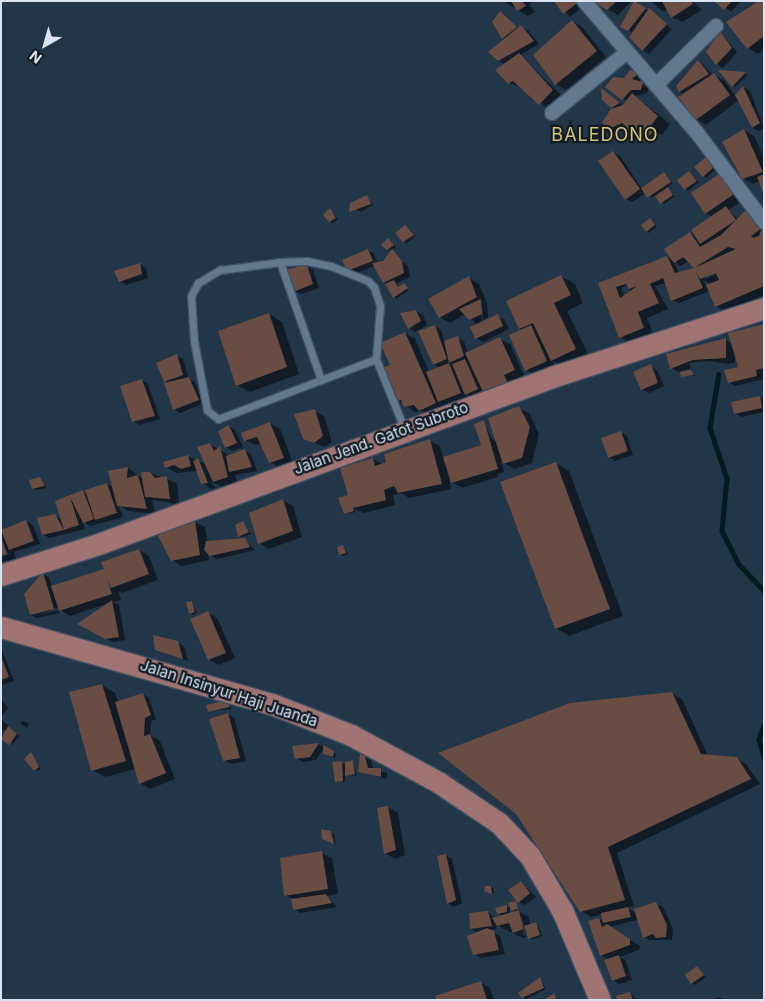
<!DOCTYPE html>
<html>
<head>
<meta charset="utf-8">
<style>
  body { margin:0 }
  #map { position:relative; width:765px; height:1001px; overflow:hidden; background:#213649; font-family:Inter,sans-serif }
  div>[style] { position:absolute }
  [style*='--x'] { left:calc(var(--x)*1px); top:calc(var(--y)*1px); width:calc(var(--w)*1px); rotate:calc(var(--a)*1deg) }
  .shadow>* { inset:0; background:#0007 }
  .stream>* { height:4.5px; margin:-2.25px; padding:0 2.25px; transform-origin:2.25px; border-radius:2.25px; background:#011c1d }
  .building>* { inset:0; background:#694c42 }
  .roads { filter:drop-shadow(1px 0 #3f5162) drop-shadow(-1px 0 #3f5162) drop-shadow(0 1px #3f5162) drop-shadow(0 -1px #3f5162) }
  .service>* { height:7px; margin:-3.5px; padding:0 3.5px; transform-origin:3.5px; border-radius:3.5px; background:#62788f }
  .minor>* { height:14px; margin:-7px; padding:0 7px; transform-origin:7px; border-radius:7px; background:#62788f }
  .primary>* { height:21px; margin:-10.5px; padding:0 10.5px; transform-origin:10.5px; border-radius:10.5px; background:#a07472 }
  span { translate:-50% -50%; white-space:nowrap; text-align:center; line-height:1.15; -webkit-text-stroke:4.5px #131c25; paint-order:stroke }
  .street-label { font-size:15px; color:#d9e5f2 }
  .quarter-label { font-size:18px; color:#d5c476; letter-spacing:1px }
  .frame { position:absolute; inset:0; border:2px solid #d9e5f2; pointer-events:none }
  .north { position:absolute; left:20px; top:20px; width:50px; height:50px; -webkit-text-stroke:4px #131c25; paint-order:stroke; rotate:218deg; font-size:14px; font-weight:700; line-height:20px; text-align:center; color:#d9e5f2 }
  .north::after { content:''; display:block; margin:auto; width:18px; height:22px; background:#d9e5f2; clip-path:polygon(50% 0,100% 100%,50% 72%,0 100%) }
</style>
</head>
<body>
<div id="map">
  <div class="shadow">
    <div style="clip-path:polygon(533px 1px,529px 5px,535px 12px,528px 16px,503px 1px)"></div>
    <div style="clip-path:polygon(556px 1px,579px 1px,583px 7px,570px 17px)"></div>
    <div style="clip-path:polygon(593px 1px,632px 1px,618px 15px)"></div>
    <div style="clip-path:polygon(635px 1px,672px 29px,649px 54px,643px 50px,633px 33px,622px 26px)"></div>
    <div style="clip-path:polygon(650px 1px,693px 1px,702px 10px,682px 22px,672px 17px,667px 9px,664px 12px)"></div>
    <div style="clip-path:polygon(716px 1px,741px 1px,731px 12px)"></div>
    <div style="clip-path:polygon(764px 1px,764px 49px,758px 54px,748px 48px)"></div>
    <div style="clip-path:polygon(500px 13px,519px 29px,528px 30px,539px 44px,520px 55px,562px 96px,550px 110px,521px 87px,509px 83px,505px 64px,498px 60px,506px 40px,494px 22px)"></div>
    <div style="clip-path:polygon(572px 21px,582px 27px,606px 57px,566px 90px,556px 84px,535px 55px)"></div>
    <div style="clip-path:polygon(721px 33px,737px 52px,723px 68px,717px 64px)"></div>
    <div style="clip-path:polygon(699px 61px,713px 75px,724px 80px,736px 97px,744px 87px,750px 91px,764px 128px,759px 131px,753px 128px,739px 100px,706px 125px,696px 119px,677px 86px)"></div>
    <div style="clip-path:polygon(630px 71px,644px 77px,638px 82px,649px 87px,647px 93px,635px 96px,670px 124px,662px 135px,651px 128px,658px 136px,650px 144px,628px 126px,610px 135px,604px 131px,615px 109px,603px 90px,623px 106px,627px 101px,607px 87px,624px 79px)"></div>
    <div style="clip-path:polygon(721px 72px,746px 74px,748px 75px,735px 87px)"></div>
    <div style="clip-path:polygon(744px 130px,754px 136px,764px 158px,764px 192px,760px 181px,753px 184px,743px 178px)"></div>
    <div style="clip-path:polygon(613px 152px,620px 156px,642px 189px,664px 174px,673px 183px,666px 188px,675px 196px,664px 204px,656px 195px,651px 198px,646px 193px,632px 202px,626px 199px)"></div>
    <div style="clip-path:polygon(709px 161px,716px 169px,706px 178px,696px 168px)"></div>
    <div style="clip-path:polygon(689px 172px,699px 182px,688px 191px,679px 181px)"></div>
    <div style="clip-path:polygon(evenodd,722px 173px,746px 198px,729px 210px,738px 220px,764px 226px,764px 295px,726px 312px,716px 306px,710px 291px,679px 303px,672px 300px,666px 283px,655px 286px,668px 309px,647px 318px,653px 333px,630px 343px,620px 337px,600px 284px,667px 257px,673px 261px,690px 233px,698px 237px,713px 217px,706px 213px,722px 173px,689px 261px,697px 268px,680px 275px,674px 262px,681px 266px,689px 261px,722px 173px,722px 271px,705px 279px,705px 276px,722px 271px,722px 173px,703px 280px,711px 284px,706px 286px,703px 280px,722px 173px,628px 285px,631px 295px,625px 298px,621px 288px,628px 285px)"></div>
    <div style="clip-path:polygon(367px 197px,373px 205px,361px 212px,355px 209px)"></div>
    <div style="clip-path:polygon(330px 210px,338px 219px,333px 223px,330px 221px)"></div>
    <div style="clip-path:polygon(651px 220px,657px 227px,649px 233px,647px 231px)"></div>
    <div style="clip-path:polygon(405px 226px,416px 236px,407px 243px,404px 241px)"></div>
    <div style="clip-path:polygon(388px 240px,396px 247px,391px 251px,408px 266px,410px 277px,397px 283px,399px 288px,409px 290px,396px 299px,375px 266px,354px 274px,348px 270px,368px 250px,374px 254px,378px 263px,384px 263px,392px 252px,388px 249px)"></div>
    <div style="clip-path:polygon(140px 264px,146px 268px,148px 278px,126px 285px,120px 281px)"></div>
    <div style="clip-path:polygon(307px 266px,313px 270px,319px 288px,301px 294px,294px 291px)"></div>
    <div style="clip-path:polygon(561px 276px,575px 284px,583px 303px,567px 311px,589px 356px,565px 368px,553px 361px,556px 367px,536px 376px,526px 370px,523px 330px,520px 328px)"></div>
    <div style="clip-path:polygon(469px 278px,479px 284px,487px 303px,488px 317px,483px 320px,482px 306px,480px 306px,482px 320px,478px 325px,465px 314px,450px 323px,440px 317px)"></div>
    <div style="clip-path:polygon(416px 311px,423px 315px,427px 325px,415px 332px,409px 328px)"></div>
    <div style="clip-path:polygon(269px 314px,282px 322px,299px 374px,250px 392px,237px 385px)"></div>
    <div style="clip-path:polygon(497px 316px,504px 319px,509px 329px,483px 342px,476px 338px)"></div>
    <div style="clip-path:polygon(764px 325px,764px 379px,735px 386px,729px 382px,740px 368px,735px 356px,735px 363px,729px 364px,708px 361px,689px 363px,691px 368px,678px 372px,672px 368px,713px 343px,726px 340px,732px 343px)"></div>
    <div style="clip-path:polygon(435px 326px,441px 330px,445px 342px,457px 338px,464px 341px,468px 353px,500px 339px,510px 344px,524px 375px,476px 399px,466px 394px,467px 396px,444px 405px,445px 409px,430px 415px,421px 411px,415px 412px,398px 400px,391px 365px,405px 333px,415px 339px,429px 372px,440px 368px,434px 364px)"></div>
    <div style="clip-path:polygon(177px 356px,183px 359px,189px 379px,195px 382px,204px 403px,180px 413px,174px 409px,169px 383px,165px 381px)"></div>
    <div style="clip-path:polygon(650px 366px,657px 370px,664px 386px,649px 393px,642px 389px)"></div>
    <div style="clip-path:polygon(691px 371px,695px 376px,682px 376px)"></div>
    <div style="clip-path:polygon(142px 380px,148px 384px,160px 419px,139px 425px,133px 421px)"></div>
    <div style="clip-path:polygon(760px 397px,764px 400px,764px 412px,741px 417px,735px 413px)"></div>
    <div style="clip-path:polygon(519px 408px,529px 413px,539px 434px,532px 463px,514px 469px,501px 461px,504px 472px,497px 474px,498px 477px,462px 488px,452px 482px,448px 469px,451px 489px,409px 498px,401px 493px,393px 495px,395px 505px,364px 513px,354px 508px,356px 512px,345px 514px,348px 496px,373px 459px,382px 464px,430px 441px,440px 446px,443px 458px,481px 446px,484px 421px,492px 439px,497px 443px)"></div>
    <div style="clip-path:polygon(315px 411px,324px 416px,332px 442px,325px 447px,304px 439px)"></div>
    <div style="clip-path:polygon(270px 423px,280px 429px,293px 463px,280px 468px,270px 462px,261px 444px,255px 445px,245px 440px)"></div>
    <div style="clip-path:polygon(229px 426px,235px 430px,243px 447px,232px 451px,226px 447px)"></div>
    <div style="clip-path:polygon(621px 433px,627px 436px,633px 455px,615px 461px,609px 457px)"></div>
    <div style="clip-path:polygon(210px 444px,230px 456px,244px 450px,251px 454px,257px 471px,235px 475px,237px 482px,224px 487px,208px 481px,216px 488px,212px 489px,202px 483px,198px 471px,176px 473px,166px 467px,187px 456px,206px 464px)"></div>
    <div style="clip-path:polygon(555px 463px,569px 471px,623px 616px,569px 636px,556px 628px)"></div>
    <div style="clip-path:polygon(128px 468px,144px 480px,150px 473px,177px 483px,179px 504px,152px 500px,156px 514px,128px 511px,119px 505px,123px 517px,90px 526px,83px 521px,85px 529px,49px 538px,43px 534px,54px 515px,62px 520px,57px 502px,83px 492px,88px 495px,107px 484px,114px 488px,109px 472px)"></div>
    <div style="clip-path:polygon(40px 478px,47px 488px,36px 490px,33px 489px)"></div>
    <div style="clip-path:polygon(283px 500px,293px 506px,302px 537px,269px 549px,259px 543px)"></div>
    <div style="clip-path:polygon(26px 521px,33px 525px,40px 544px,14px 552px,16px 559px,1px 562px,1px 557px,13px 553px,1px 554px,1px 531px)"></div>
    <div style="clip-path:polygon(195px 522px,205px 527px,207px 542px,245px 540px,255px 550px,217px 559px,208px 554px,209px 560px,182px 566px,172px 560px,158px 535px)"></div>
    <div style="clip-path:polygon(243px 523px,251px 534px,242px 537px,239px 536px)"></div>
    <div style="clip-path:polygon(343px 546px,348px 554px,343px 556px,340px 554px)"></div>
    <div style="clip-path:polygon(139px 550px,149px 556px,158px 580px,122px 593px,118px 591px,121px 600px,113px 602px,119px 605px,125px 640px,113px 642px,79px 624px,109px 603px,70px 616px,59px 609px,60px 607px,34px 616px,59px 610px,60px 613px,37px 618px,31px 615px,43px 574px,49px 577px,52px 587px,106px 570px)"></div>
    <div style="clip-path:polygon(192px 602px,197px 613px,193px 615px,190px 613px)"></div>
    <div style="clip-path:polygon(207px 612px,217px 618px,235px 658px,219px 665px,209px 660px,191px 619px)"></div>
    <div style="clip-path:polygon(177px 642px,184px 646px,188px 661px,156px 649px)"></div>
    <div style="clip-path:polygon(1px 648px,14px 681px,1px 685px)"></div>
    <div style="clip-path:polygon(115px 668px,122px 669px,123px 673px,117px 673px)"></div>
    <div style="clip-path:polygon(102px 685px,115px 693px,118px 702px,143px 694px,149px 698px,156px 719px,151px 721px,150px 735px,160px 741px,175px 779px,150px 789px,140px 783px,135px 769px,106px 777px,92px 770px)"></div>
    <div style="clip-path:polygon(672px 693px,682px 699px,708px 756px,736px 758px,746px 764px,760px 784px,617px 853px,634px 906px,627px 908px,636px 913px,656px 904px,663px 907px,673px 929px,672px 940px,650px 940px,644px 937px,638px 920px,609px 927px,640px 946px,639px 950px,620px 957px,625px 960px,632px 980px,619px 984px,613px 980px,608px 960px,601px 955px,599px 919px,605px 923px,602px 914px,591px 917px,581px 911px)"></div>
    <div style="clip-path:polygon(1px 699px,8px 708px,1px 717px)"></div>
    <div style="clip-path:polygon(226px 701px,232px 709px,209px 711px)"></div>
    <div style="clip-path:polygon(228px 714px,234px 718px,246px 761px,231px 764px,224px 760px)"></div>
    <div style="clip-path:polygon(1px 719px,19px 736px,12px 745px,8px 729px,1px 731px)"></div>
    <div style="clip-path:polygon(22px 721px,29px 723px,27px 728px,21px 724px)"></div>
    <div style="clip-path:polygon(318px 744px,336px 754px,335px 758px,327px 755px,324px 748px,316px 760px,303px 762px,296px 758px,293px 747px)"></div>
    <div style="clip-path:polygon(31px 754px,41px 769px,38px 771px,35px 770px)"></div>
    <div style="clip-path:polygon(361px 755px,371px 760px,373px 769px,387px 773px,387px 779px,359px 772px)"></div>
    <div style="clip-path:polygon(353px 761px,357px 776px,345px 774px,345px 782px,336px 781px,341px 763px,346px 765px)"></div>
    <div style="clip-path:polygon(388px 807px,398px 813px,405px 855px,395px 859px,385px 853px)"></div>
    <div style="clip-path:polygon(331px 832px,334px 834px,336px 844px,326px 840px)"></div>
    <div style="clip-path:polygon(322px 853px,332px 858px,338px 894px,327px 896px,337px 907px,300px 913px,294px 909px,293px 899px,286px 895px)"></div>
    <div style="clip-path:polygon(445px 855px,452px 859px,462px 903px,454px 907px,448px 903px)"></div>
    <div style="clip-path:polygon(521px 882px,536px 897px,525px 905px,518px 902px)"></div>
    <div style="clip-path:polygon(491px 887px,494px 888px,494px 894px,489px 892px)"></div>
    <div style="clip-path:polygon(evenodd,515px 903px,518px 911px,529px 917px,530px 925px,538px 925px,542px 936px,532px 940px,529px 936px,523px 938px,496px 925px,497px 929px,490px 930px,500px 936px,505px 954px,481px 958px,474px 954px,478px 933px,471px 929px,488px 912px,495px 918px,502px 916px,498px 913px,507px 907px,511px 909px,515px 903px,510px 909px,515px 912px,509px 914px,510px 909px,515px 903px,519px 917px,522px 917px,526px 935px,524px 936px,519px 917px)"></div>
    <div style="clip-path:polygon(698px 968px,706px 977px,695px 985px,692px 983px)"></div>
    <div style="clip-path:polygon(540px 979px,546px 989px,526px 999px,523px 997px)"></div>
    <div style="clip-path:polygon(480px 982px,490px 988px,494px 1000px,438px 1000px)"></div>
    <div style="clip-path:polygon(630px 993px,637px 1000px,618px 1000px)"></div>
    <div style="clip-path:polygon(719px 997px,724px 1000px,712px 1000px)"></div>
  </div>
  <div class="stream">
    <div style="--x:719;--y:374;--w:55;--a:99.5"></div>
    <div style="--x:710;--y:428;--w:53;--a:71.2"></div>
    <div style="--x:727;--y:478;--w:53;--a:95.4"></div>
    <div style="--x:722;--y:531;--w:36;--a:63"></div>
    <div style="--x:738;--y:563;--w:38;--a:47"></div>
    <div style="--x:764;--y:726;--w:14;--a:111"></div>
    <div style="--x:759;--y:739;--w:19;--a:74"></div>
  </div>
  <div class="building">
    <div style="clip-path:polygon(511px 1px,522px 1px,526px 6px,517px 11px)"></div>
    <div style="clip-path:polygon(554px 1px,576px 1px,577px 3px,563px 14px)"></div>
    <div style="clip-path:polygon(592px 1px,617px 1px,607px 10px)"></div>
    <div style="clip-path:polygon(634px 1px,646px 8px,628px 31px,620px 27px)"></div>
    <div style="clip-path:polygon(662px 1px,691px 1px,693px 4px,671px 18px)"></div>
    <div style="clip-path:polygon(714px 1px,732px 1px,724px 10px)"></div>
    <div style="clip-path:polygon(759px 1px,764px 1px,764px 36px,747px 49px,726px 22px)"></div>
    <div style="clip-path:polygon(649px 8px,667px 24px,642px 51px,629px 37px)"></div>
    <div style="clip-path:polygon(500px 11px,517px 27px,502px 39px,492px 22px)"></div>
    <div style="clip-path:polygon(572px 20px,597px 51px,555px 85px,533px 55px)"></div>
    <div style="clip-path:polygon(521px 25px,534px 41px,498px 61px,488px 52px)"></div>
    <div style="clip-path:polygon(720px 31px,732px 48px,716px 65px,706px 52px)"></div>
    <div style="clip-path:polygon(519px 53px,553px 90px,539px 105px,513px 81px,508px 84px,495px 70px)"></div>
    <div style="clip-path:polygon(698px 60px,709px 74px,679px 92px,676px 86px)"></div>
    <div style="clip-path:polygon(630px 70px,639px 73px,632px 79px,643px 82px,641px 90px,631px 90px,622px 100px,605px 87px,613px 77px,624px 78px)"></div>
    <div style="clip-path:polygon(718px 70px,746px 72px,732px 87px)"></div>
    <div style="clip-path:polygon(714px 73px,730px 95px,696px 120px,678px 97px)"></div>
    <div style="clip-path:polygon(743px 86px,760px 123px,752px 128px,735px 95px)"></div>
    <div style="clip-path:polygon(601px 88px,620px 103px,611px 108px,602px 100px)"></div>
    <div style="clip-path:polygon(632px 93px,658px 116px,649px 128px,653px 132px,643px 142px,622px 123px,603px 132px,603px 121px,611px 109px,623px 105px)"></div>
    <div style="clip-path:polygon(744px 129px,763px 172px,742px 179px,722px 142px)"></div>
    <div style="clip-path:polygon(613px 151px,640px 189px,625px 200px,598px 161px)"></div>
    <div style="clip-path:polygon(706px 157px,714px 167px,703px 177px,694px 167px)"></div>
    <div style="clip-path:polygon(689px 171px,697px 181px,684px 190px,677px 180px)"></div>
    <div style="clip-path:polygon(664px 172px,671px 182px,647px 198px,641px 188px)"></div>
    <div style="clip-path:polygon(722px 172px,737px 192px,705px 214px,691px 193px)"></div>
    <div style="clip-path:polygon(764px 174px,764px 195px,757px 177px)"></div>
    <div style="clip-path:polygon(668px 187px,673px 195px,660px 204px,655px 196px)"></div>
    <div style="clip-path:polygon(367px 195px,371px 204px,349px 212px,350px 203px)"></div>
    <div style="clip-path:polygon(726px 206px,736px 220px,700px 244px,691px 230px)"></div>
    <div style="clip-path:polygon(330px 208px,336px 218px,329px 222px,323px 215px)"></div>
    <div style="clip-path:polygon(evenodd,748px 208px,762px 228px,751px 236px,753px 238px,759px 236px,762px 228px,764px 230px,764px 286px,715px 307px,706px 285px,719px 280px,716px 273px,700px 279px,696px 272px,703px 288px,671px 301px,663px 278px,650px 284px,659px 303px,638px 312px,644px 328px,619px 338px,598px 283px,667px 256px,675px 273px,694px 268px,683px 257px,674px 263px,664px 249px,690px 232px,700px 247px,721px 235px,748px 208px,728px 247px,736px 249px,694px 268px,728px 247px,748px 208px,626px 284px,629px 289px,637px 286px,620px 298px,616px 287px,626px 284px)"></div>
    <div style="clip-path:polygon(650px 218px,655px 225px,646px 232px,641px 225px)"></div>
    <div style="clip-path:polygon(405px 225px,414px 235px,403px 242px,395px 233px)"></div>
    <div style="clip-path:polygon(388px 238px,394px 245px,387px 250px,381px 245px)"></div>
    <div style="clip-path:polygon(368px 249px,373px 261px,347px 271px,342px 260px)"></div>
    <div style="clip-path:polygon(392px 249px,402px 261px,404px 273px,383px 283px,372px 263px,383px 261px)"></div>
    <div style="clip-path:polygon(140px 263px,142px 274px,119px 282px,114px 271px)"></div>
    <div style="clip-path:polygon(307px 265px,313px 284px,293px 292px,285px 270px)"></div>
    <div style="clip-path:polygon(561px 275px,571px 295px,554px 303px,576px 349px,551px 361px,533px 323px,519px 329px,506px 301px)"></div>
    <div style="clip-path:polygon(469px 276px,477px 297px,439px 318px,428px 299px)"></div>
    <div style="clip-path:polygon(394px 280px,398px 287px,404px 283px,408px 288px,393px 298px,385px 284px)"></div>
    <div style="clip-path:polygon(481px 299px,482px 314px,469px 320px,459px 309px)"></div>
    <div style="clip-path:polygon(416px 310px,421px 321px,408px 329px,400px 313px)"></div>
    <div style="clip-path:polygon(269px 313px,287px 367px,236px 386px,218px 331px)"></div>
    <div style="clip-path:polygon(498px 314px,503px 326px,475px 339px,470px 327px)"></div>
    <div style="clip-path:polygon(764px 324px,764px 368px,756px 370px,757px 376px,728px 383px,724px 370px,738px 367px,728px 333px)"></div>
    <div style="clip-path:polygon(435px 325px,447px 359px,433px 365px,418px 331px)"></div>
    <div style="clip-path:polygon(531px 325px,547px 361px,525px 371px,509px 335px)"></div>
    <div style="clip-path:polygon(405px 332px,436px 403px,419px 411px,414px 405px,404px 407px,401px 400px,397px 401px,383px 368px,390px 365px,380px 343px)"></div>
    <div style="clip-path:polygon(458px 336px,464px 356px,449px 363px,444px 341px)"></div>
    <div style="clip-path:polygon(500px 337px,515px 370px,504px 375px,508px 383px,484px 394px,465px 353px)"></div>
    <div style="clip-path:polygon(726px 338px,726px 358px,693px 360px,670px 369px,666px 354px)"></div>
    <div style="clip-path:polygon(177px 354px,183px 375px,164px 382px,156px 363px)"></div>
    <div style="clip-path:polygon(465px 359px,478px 389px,465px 395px,452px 364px)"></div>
    <div style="clip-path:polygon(449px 363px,461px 393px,438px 402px,426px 372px)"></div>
    <div style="clip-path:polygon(651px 364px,658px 383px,641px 390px,633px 372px)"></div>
    <div style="clip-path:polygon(691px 370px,694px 375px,681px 377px,680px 372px)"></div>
    <div style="clip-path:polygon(189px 377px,199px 400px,173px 410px,164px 383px)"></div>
    <div style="clip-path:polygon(142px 379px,155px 416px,132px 422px,120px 386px)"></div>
    <div style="clip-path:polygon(760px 396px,762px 408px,734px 414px,731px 402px)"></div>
    <div style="clip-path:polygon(519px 406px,530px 427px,522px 458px,503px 464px,488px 418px)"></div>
    <div style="clip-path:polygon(315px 409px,323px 436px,314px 443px,303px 439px,294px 414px)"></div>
    <div style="clip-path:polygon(484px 420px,498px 469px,451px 483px,443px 457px,481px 445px,474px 424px)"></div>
    <div style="clip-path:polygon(270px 422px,284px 458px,269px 463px,257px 437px,244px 441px,241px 433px)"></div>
    <div style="clip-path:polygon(229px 425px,237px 443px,225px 448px,218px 431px)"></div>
    <div style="clip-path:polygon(621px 431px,628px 451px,608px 458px,601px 438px)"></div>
    <div style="clip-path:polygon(430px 439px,442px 484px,398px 493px,394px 486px,384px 490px,386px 500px,353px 508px,354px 511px,344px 514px,338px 498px,348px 495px,340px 468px,373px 458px,375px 466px,386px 462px,384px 454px)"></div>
    <div style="clip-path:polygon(210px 443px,214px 451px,220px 446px,228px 477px,213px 482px,197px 447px)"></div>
    <div style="clip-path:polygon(245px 449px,252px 467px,229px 472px,226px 456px)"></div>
    <div style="clip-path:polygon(188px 455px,191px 466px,181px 469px,174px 465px,165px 468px,163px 462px)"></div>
    <div style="clip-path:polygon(198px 458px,208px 483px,201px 484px,193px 461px)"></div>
    <div style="clip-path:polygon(556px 462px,610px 609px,555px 629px,500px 482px)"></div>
    <div style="clip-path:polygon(128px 467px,127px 478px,138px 475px,147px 509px,117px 506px,108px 471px)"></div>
    <div style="clip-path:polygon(141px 472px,150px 472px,155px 478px,167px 476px,170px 499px,145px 497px)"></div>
    <div style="clip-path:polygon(40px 477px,45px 486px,32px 489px,29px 480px)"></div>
    <div style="clip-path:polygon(107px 483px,117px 513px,95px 520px,85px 490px)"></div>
    <div style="clip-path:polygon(83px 490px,94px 519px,83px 523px,70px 497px,79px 525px,64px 530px,42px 535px,37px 518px,55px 514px,64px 530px,55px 501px)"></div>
    <div style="clip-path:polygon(283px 499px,293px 531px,258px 544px,249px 513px)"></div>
    <div style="clip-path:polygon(26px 520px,34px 541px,9px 550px,1px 530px)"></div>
    <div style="clip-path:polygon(195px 520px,200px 555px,171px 561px,157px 534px)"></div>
    <div style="clip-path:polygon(243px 521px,249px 532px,238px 537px,235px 525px)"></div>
    <div style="clip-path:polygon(1px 536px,7px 554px,1px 555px)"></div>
    <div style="clip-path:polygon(245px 538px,250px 547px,210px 556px,204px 550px,206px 541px)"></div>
    <div style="clip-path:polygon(343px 545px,346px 553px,339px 555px,337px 547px)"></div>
    <div style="clip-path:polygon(139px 549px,149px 574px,111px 588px,107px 578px,112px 594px,59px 611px,51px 586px,104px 569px,101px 562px)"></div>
    <div style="clip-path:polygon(43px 572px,54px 609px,30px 615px,24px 594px)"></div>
    <div style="clip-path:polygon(112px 600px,119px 637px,105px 639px,77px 624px)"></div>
    <div style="clip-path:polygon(192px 601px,195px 612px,189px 614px,186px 602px)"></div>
    <div style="clip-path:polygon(208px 611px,226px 653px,208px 660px,190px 619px)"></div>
    <div style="clip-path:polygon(153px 635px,178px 641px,183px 659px,155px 650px)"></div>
    <div style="clip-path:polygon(1px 656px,9px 677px,1px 680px)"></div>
    <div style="clip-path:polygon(102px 684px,126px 761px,91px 771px,69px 692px)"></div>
    <div style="clip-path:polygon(672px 692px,701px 754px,737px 757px,751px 779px,608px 847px,625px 900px,580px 912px,516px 814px,438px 753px,570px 703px)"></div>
    <div style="clip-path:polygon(143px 693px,151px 715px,145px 718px,144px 736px,150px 734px,166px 773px,139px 784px,115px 702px)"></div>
    <div style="clip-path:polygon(226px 700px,230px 707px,208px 712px,206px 705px)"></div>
    <div style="clip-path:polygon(228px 713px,240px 758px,223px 761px,209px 719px)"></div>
    <div style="clip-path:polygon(8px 726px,17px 734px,9px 745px,1px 739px)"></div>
    <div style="clip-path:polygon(319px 743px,310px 757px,295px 759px,292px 746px)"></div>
    <div style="clip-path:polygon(323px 745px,334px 751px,333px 757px,323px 754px)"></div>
    <div style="clip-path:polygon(31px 752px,39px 767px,34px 771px,24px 759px)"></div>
    <div style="clip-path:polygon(360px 753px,365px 756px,368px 768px,381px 768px,381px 777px,358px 772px)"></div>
    <div style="clip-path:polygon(353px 760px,355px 774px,345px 776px,345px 762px)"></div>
    <div style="clip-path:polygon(342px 761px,343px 781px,335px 782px,332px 762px)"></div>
    <div style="clip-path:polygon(388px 806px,396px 850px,384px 854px,377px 808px)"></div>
    <div style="clip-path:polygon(321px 829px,331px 831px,334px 844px,322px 839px)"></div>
    <div style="clip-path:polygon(322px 851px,328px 889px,284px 896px,280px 858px)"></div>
    <div style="clip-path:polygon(446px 854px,456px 900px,447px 904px,437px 856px)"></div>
    <div style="clip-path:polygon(521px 881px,530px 893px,518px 903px,508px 890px)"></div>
    <div style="clip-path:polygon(485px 886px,491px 886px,492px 894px,484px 891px)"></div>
    <div style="clip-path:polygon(326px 894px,332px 903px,293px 910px,291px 899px)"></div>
    <div style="clip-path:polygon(516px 901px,518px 909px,511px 911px,508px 903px)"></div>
    <div style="clip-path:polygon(656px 902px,667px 925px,666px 937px,656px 938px,653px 934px,643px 938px,634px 909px)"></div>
    <div style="clip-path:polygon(507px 905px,507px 912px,497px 914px,495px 908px)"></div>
    <div style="clip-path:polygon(628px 907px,631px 917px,603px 923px,601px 913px)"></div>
    <div style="clip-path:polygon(519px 910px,523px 929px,513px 933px,509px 923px,497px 926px,492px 918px)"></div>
    <div style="clip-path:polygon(488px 911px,492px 926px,470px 929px,469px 913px)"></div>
    <div style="clip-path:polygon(599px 918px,602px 927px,607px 924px,630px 939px,630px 945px,600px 956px,588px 921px)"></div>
    <div style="clip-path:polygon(536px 922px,540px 935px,528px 939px,524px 926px)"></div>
    <div style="clip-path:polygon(487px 928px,494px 931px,499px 950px,473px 955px,467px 936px)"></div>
    <div style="clip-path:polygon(619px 955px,626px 976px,612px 981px,604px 960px)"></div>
    <div style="clip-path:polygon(697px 966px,704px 975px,691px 984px,685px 975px)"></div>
    <div style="clip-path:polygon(540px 977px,544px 988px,522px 998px,518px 993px)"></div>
    <div style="clip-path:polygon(481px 981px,487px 1000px,437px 1000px,435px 996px)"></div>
    <div style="clip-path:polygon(630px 992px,633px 1000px,617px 1000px,616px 996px)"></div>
    <div style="clip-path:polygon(555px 993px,556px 1000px,543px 1000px)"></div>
  </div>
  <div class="roads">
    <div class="service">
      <div style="--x:280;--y:262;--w:125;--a:70.8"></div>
      <div style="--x:376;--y:359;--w:169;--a:159.2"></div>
      <div style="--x:218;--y:419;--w:14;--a:-141"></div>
      <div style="--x:207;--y:410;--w:70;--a:-100.7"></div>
      <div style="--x:194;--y:341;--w:45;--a:-93.8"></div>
      <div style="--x:191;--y:296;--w:15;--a:-62"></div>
      <div style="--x:198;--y:283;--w:26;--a:-31"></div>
      <div style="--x:220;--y:270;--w:61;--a:-7.6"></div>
      <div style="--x:280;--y:262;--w:27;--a:-2"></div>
      <div style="--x:307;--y:261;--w:25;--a:12"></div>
      <div style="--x:331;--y:266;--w:40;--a:22"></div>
      <div style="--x:368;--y:281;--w:8;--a:45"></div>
      <div style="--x:374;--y:287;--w:20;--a:72"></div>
      <div style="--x:380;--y:306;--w:53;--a:94.3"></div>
      <div style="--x:376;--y:359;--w:74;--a:67.9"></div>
    </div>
    <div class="minor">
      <div style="--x:584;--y:1;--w:175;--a:49.4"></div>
      <div style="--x:698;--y:134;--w:110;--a:53.1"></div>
      <div style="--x:656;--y:85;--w:84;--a:-44.5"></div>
      <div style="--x:552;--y:113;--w:97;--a:-39.1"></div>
    </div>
    <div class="primary">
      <div style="--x:1;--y:575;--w:105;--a:-17.7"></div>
      <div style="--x:101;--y:543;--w:481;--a:-20.2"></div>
      <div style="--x:552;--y:377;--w:223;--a:-18"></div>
      <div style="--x:1;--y:627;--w:282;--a:15.9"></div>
      <div style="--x:272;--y:704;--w:85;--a:21.4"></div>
      <div style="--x:351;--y:735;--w:99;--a:28.4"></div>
      <div style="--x:438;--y:782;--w:73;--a:33.9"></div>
      <div style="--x:499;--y:823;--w:45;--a:46.8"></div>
      <div style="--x:530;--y:856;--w:65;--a:59.5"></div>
      <div style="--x:563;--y:912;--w:95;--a:67.2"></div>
    </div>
  </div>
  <div class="street-label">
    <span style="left:381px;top:438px;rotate:-20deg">Jalan Jend. Gatot Subroto</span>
    <span style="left:229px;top:693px;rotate:18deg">Jalan Insinyur Haji Juanda</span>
  </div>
  <div class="quarter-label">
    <span style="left:605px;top:135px">BALEDONO</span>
  </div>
  <div class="frame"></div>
  <div class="north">N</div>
</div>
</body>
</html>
